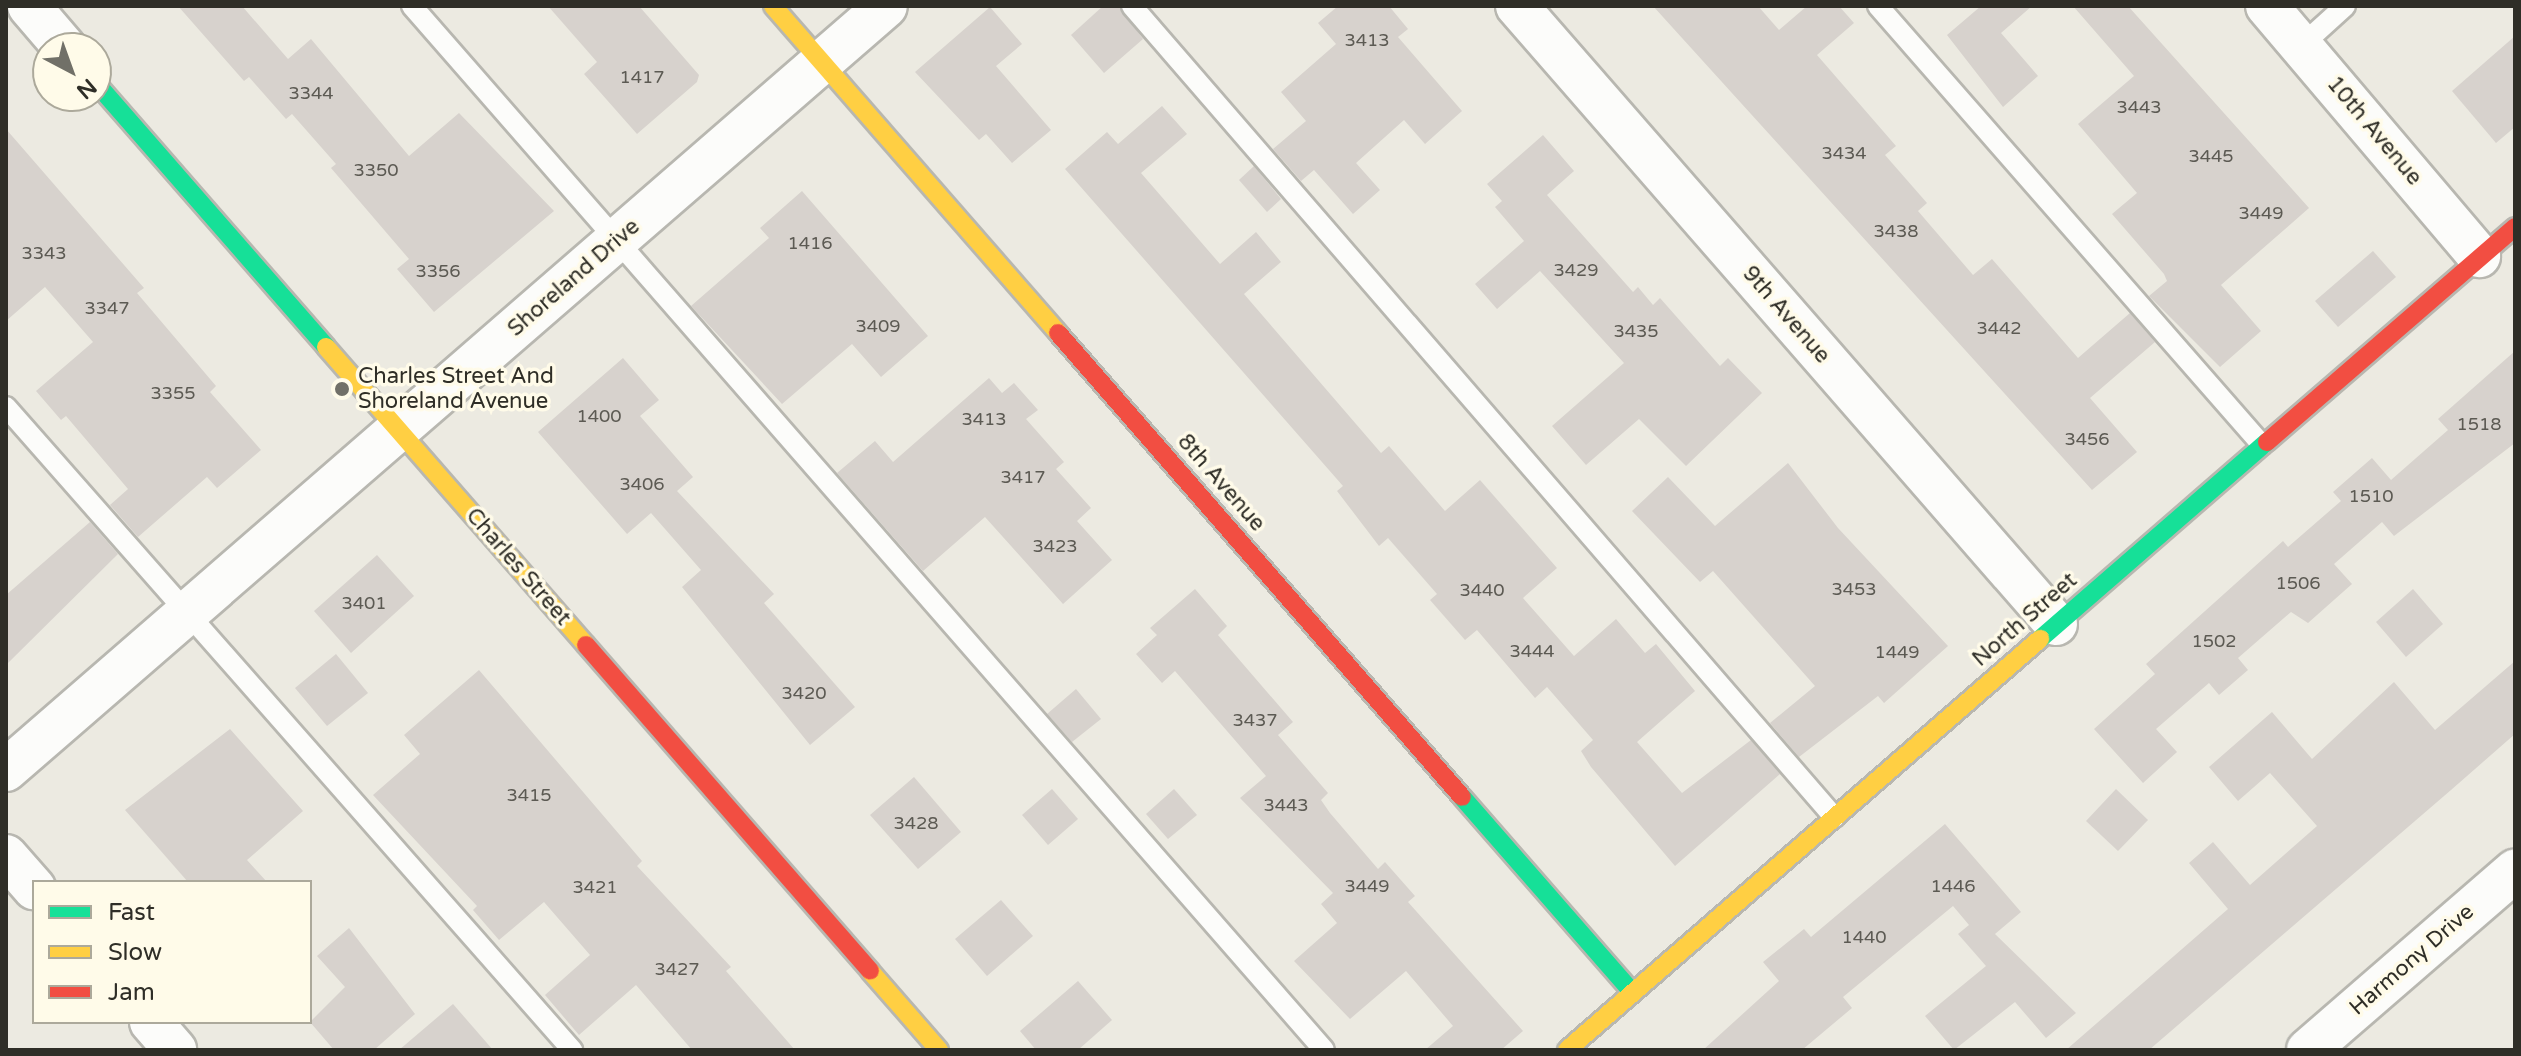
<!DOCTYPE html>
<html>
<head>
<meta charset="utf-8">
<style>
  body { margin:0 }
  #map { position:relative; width:2521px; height:1056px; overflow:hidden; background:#eceae1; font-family:"Varela Round",sans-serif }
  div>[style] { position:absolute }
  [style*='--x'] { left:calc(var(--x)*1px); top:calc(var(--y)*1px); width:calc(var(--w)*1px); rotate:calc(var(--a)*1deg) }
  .building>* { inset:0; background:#d7d2cd }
  .roads { filter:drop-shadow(2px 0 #b8b7b0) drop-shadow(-2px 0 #b8b7b0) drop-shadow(0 2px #b8b7b0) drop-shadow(0 -2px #b8b7b0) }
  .lane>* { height:20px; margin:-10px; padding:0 10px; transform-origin:10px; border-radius:10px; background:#fcfcfa }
  .street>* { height:42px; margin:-21px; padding:0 21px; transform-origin:21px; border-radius:21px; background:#fcfcfa }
  .fast>* { height:18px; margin:-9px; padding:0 9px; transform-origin:9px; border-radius:9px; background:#16e098 }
  .slow>* { height:18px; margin:-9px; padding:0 9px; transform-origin:9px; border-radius:9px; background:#ffcf43 }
  .jam>* { height:18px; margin:-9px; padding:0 9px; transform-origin:9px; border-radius:9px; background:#f24e42 }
  .dots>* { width:22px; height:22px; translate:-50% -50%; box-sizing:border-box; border:4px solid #fffbe9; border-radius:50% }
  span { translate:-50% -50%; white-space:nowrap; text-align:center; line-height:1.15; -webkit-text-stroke:7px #fffbe9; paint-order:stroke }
  .number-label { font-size:18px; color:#5c5a53 }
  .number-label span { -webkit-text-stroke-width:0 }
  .street-label { font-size:22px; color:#2f2e27 }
  .poi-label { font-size:22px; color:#2f2e27 }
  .left { translate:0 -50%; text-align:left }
  .frame { position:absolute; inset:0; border:8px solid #2f2e27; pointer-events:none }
  .legend { position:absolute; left:32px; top:880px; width:280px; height:144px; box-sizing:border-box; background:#fffbe9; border:2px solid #aca99b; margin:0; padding:10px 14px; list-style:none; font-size:24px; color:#2f2e27 }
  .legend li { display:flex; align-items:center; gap:16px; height:40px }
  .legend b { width:40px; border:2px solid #aca99b }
  .north { position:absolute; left:32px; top:32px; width:80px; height:80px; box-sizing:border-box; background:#fffbe9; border:2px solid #aca99b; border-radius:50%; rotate:139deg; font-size:22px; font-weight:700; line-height:32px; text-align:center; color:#2f2e27 }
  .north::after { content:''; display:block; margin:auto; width:28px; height:36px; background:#717068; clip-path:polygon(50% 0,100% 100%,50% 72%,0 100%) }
</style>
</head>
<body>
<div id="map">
  <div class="building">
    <div style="clip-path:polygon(178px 6px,242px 6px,288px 59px,311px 39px,409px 156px,459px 113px,554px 211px,434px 312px,397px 269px,409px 259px,331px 168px,336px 164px,292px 114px,286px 119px,249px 77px,244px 81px)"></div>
    <div style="clip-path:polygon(548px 6px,639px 6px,699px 75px,697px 82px,637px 134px,584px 74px,597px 62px)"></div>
    <div style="clip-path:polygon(1103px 6px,1119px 6px,1143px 39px,1104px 73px,1071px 35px)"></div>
    <div style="clip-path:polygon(1338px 6px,1389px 6px,1408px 29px,1398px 37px,1462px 111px,1425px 144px,1404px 120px,1356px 163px,1380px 190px,1353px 214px,1314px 170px,1301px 181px,1273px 149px,1306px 121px,1281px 92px,1336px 44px,1318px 23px)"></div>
    <div style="clip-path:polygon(1653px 6px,1758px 6px,1779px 30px,1807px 6px,1839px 6px,1854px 23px,1817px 55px,1896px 146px,1885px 155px,1927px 203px,1918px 211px,1973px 275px,1992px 259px,2078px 358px,2130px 313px,2155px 342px,2090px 398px,2137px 452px,2092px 490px)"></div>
    <div style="clip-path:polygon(1981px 6px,2032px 6px,2001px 33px,2038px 76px,2003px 107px,1947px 35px)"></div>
    <div style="clip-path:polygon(2073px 6px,2128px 6px,2309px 208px,2221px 285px,2261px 331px,2220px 367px,2149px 296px,2167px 281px,2164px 274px,2112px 214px,2137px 193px,2078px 124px,2134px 76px)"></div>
    <div style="clip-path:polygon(990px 7px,1022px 44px,996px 66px,1051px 130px,1012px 163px,986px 134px,979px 140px,915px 72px)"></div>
    <div style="clip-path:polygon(2515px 36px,2515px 127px,2496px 143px,2452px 91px)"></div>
    <div style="clip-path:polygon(1162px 106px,1187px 134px,1141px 173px,1220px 264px,1256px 232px,1281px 262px,1244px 294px,1381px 453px,1389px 446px,1445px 511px,1480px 480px,1557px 568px,1523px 598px,1574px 656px,1616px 619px,1645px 653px,1656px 644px,1695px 691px,1637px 742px,1682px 793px,1751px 740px,1780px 774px,1675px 866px,1591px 767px,1581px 751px,1593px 740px,1547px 687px,1535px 698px,1477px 630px,1465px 640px,1430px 600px,1437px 594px,1388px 538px,1379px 546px,1337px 491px,1343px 486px,1065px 169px,1107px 132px,1118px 144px)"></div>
    <div style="clip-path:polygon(6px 129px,144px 288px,137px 293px,216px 386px,210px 392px,261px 450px,217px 488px,207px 477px,138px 537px,110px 505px,128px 489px,66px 416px,61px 420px,36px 391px,93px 342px,45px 287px,6px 321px)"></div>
    <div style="clip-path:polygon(1543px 135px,1574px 171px,1547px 195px,1633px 292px,1638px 287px,1653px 305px,1660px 298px,1720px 366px,1728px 358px,1762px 393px,1686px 466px,1639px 419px,1586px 465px,1552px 426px,1624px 363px,1540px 271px,1497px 309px,1475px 284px,1524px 241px,1495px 207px,1502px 201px,1487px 184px)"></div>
    <div style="clip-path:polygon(1254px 166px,1281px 199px,1267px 212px,1239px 180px)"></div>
    <div style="clip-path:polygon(802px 191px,928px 336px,881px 377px,852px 344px,782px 404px,691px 306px,769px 238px,760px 228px)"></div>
    <div style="clip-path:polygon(2373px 251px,2396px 277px,2338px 327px,2315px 301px)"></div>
    <div style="clip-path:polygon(2515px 351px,2515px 443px,2394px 536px,2382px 522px,2334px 564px,2352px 584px,2308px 623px,2291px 612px,2238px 658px,2248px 670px,2219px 695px,2209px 683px,2156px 729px,2177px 752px,2143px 783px,2094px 729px,2155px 674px,2146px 664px,2283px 541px,2288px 547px,2341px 501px,2333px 492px,2372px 458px,2391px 480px,2448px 430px,2438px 419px)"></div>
    <div style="clip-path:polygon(623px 358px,659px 400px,640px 416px,693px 477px,677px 491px,774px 594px,764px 603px,855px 707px,810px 745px,682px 587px,701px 570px,651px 513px,627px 534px,538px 432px)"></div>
    <div style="clip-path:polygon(989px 378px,1002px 393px,1014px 383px,1038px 410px,1026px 419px,1064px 462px,1056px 469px,1091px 508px,1077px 521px,1112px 560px,1063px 604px,985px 517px,923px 571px,837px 473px,875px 441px,893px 462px)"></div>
    <div style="clip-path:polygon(1788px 463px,1838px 528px,1948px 646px,1884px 703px,1878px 696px,1799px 757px,1770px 723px,1815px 686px,1713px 571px,1700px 582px,1632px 511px,1668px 477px,1715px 526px)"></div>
    <div style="clip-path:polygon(90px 522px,118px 554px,6px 665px,6px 595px)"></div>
    <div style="clip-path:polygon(377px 555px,414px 596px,351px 653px,314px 611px)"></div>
    <div style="clip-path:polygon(1195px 589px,1227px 626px,1218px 635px,1293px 722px,1278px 735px,1328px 793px,1321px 800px,1330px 813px,1378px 869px,1385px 862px,1415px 896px,1408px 902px,1523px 1031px,1501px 1050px,1425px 1050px,1453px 1026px,1406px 971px,1350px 1019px,1294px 961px,1337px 923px,1321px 904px,1333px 893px,1240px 798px,1266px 776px,1175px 671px,1162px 683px,1136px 654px,1157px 635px,1150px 628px)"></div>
    <div style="clip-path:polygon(2413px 589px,2443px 624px,2406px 657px,2376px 622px)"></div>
    <div style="clip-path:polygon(336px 654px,368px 693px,327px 726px,295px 688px)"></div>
    <div style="clip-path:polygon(2515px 661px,2515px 734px,2451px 790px,2149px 1050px,2066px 1050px,2228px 909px,2189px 863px,2213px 842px,2250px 885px,2317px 826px,2270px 773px,2238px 801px,2209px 767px,2272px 712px,2312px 759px,2394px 682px,2435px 730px)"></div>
    <div style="clip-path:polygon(479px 670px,642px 861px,637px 866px,731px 967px,726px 971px,795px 1050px,692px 1050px,636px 985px,579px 1035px,545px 995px,590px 955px,544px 902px,499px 940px,473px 910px,477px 906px,373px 795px,420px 754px,404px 735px)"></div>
    <div style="clip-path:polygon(1076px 689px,1101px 719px,1072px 742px,1047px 714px)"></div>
    <div style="clip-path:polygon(230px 729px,303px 811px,247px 860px,267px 882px,188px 882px,125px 810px)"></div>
    <div style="clip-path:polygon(914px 777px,961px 832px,918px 869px,870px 815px)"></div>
    <div style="clip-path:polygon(1052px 789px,1078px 819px,1048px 845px,1022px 815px)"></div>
    <div style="clip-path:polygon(1174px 789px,1197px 815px,1168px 839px,1146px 814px)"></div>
    <div style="clip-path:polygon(2116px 789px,2148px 820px,2118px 851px,2086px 821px)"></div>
    <div style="clip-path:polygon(1945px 824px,2021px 912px,1995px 934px,2076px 1013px,2046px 1038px,2015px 1002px,1954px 1050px,1925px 1016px,1986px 966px,1958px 934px,1969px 925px,1953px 906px,1843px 997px,1852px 1008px,1802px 1050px,1703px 1050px,1779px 981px,1763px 962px,1804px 929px,1811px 937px)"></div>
    <div style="clip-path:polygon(1001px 900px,1033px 936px,987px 976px,955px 939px)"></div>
    <div style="clip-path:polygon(349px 928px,415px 1014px,374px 1050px,334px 1050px,310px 1022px,345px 987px,317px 956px)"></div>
    <div style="clip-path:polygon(1078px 981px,1112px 1020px,1078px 1050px,1036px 1050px,1020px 1031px)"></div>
    <div style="clip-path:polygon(453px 1004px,493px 1050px,399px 1050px)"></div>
  </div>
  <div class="roads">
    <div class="lane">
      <div style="--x:412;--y:6;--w:1386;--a:48.86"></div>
      <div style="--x:1132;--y:6;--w:1073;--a:49.12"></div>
      <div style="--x:1878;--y:6;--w:583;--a:48.82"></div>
      <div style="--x:2302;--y:45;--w:58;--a:-42.2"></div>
      <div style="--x:6;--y:407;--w:857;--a:48.64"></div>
    </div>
    <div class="street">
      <div style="--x:29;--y:6;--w:55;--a:49.4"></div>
      <div style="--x:1517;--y:6;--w:820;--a:48.91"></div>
      <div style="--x:2267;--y:6;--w:328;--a:49.7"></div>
      <div style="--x:6;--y:770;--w:1165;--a:-40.96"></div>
      <div style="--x:6;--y:856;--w:43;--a:48.8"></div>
      <div style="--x:151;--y:1022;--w:37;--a:49"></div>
      <div style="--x:2308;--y:1050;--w:274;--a:-40.9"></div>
    </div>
    <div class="fast">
      <div style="--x:96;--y:83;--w:350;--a:48.9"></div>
      <div style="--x:2040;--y:639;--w:301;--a:-41"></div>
      <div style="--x:1462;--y:797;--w:259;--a:48.9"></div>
    </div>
    <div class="slow">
      <div style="--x:773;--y:6;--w:434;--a:48.9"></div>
      <div style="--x:326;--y:347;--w:395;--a:48.9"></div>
      <div style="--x:870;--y:971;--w:105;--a:48.9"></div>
      <div style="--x:1567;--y:1050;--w:627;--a:-40.99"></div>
    </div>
    <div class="jam">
      <div style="--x:1058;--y:333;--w:615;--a:48.95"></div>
      <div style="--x:2267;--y:442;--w:328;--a:-40.9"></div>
      <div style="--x:586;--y:645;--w:432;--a:48.9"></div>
    </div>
  </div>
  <div class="dots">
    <div style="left:342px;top:389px;background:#717068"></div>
  </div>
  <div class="number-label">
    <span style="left:1367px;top:40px">3413</span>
    <span style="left:642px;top:77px">1417</span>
    <span style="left:311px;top:93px">3344</span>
    <span style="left:2139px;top:107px">3443</span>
    <span style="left:1844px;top:153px">3434</span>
    <span style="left:2211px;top:156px">3445</span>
    <span style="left:376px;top:170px">3350</span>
    <span style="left:2261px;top:213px">3449</span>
    <span style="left:1896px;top:231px">3438</span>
    <span style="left:810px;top:243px">1416</span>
    <span style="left:44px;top:253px">3343</span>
    <span style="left:1576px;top:270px">3429</span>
    <span style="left:438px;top:271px">3356</span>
    <span style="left:107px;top:308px">3347</span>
    <span style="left:878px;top:326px">3409</span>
    <span style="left:1999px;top:328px">3442</span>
    <span style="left:1636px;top:331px">3435</span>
    <span style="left:173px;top:393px">3355</span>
    <span style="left:599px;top:416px">1400</span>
    <span style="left:984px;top:419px">3413</span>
    <span style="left:2479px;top:424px">1518</span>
    <span style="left:2087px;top:439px">3456</span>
    <span style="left:1023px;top:477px">3417</span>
    <span style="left:642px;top:484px">3406</span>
    <span style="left:2371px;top:496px">1510</span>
    <span style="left:1055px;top:546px">3423</span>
    <span style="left:2298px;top:583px">1506</span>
    <span style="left:1854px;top:589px">3453</span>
    <span style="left:1482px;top:590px">3440</span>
    <span style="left:364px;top:603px">3401</span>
    <span style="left:2214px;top:641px">1502</span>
    <span style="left:1532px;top:651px">3444</span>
    <span style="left:1897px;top:652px">1449</span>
    <span style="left:804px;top:693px">3420</span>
    <span style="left:1255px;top:720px">3437</span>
    <span style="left:529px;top:795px">3415</span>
    <span style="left:1286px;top:805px">3443</span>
    <span style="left:916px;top:823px">3428</span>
    <span style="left:1367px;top:886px">3449</span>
    <span style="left:1953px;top:886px">1446</span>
    <span style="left:595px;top:887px">3421</span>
    <span style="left:1864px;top:937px">1440</span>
    <span style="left:677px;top:969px">3427</span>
  </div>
  <div class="street-label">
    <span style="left:2374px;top:131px;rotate:50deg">10th Avenue</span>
    <span style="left:574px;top:278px;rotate:-41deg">Shoreland Drive</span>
    <span style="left:1786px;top:315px;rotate:49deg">9th Avenue</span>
    <span style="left:1221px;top:483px;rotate:49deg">8th Avenue</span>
    <span style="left:518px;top:567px;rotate:49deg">Charles Street</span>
    <span style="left:2025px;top:620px;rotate:-41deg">North Street</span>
    <span style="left:2412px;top:960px;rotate:-41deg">Harmony Drive</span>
  </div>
  <div class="poi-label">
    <span class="left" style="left:358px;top:389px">Charles Street And<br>Shoreland Avenue</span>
  </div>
  <div class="frame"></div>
  <ul class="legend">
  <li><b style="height:10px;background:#16e098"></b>Fast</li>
  <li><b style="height:10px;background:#ffcf43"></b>Slow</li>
  <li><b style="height:10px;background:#f24e42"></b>Jam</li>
  </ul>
  <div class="north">N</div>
</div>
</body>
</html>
